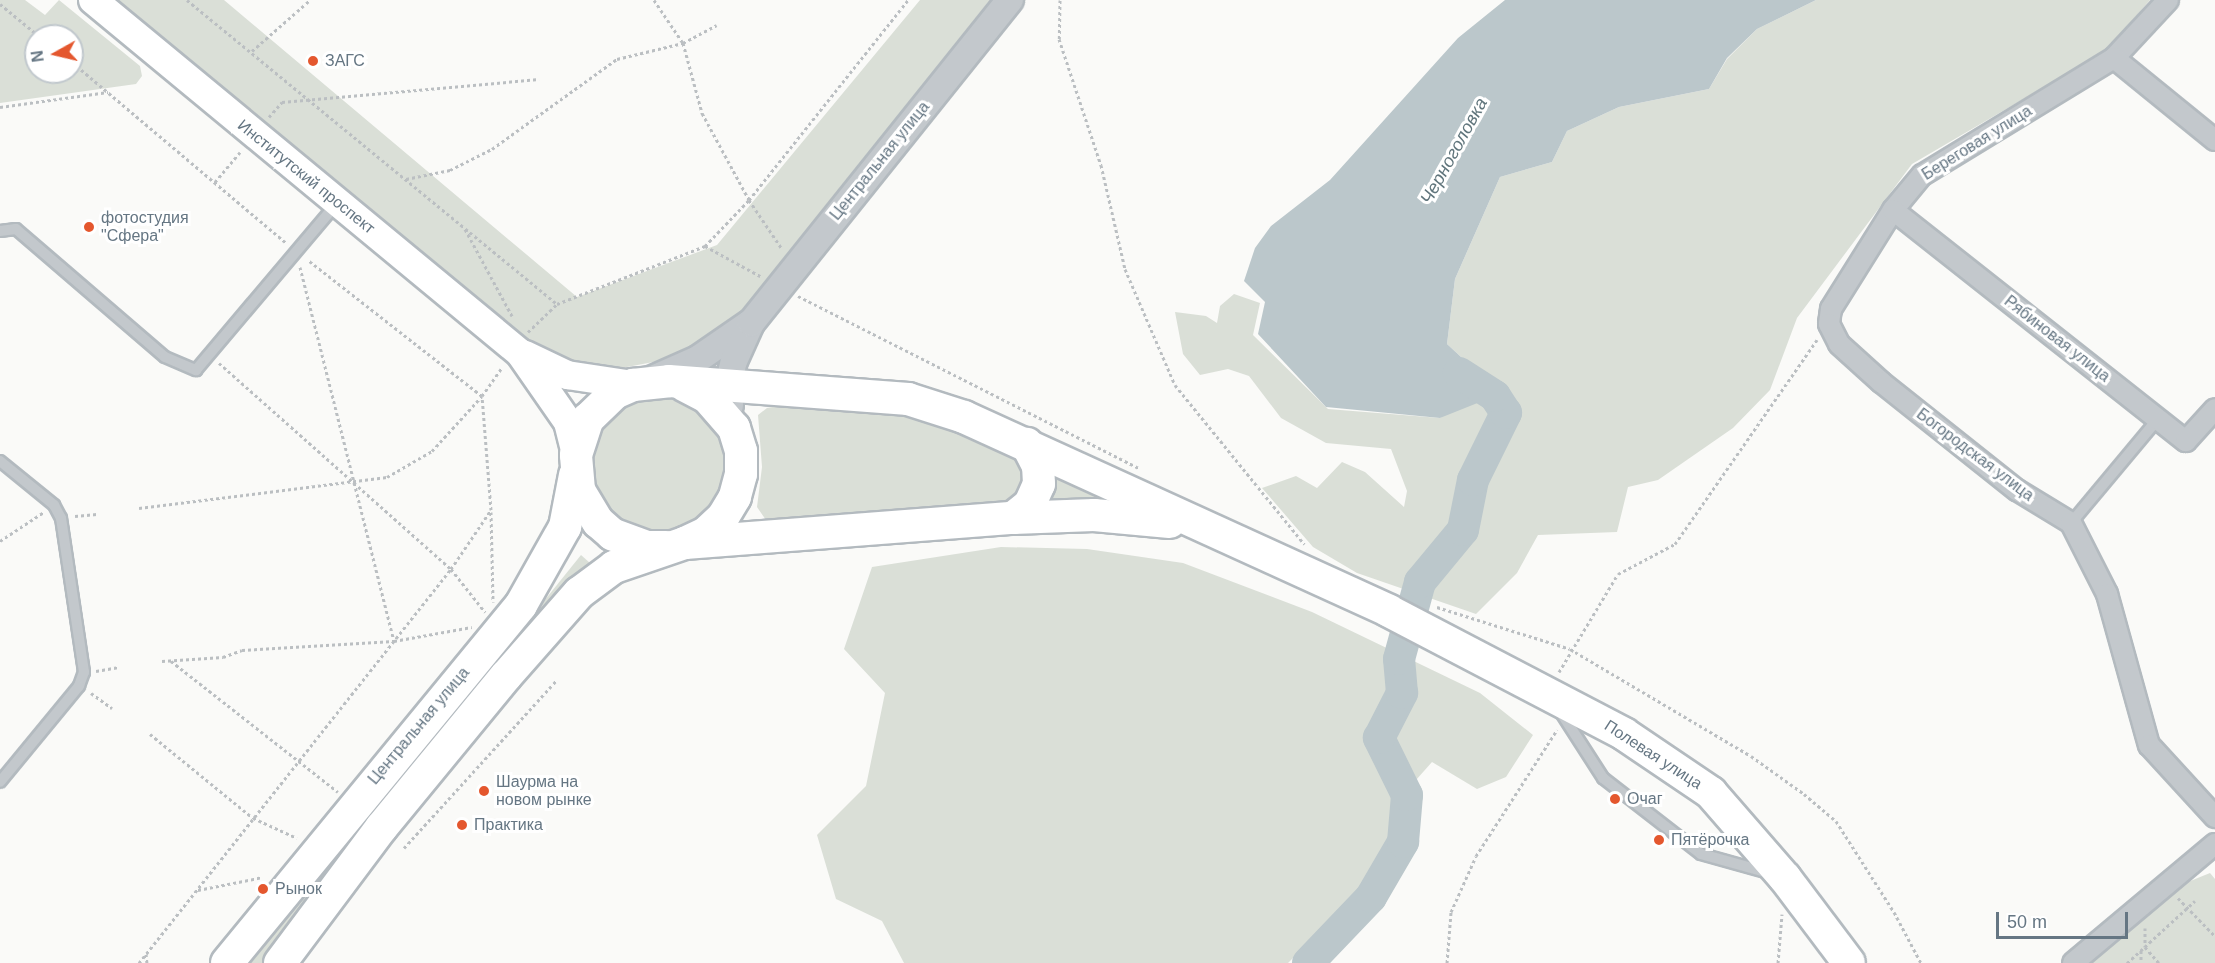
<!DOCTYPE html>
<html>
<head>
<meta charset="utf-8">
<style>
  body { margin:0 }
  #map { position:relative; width:2215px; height:963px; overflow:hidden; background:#fafaf8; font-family:Helvetica,sans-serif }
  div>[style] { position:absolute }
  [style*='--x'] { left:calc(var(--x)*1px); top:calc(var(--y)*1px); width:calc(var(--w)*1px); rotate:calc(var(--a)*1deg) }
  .green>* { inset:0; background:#dadfd7 }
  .round { border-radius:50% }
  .water>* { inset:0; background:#bbc7cb }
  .river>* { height:32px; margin:-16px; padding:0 16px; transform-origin:16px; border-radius:16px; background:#bbc7cb }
  .path>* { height:3px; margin-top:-1.5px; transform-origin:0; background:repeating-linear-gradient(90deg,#bbbfc2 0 3px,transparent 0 6px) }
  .roads { filter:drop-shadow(2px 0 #b3babf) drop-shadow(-2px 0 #b3babf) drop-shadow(0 2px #b3babf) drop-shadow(0 -2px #b3babf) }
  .service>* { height:10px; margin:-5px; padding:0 5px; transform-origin:5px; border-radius:5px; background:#c3c8cc }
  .minor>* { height:20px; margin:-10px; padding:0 10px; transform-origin:10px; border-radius:10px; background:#c3c8cc }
  .tertiary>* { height:26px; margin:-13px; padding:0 13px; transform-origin:13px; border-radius:13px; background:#c3c8cc }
  .secondary>* { height:28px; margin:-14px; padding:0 14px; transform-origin:14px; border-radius:14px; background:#fff }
  .primary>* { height:32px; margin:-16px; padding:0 16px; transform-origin:16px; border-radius:16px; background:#fff }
  .dots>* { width:16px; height:16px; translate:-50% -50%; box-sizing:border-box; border:3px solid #fff; border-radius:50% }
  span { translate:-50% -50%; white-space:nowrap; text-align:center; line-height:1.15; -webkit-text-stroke:6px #fff; paint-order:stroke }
  .poi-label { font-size:16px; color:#657683 }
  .left { translate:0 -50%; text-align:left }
  .street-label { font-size:16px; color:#657683 }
  .water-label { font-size:18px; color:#60757c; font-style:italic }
  .north { position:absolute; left:24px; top:24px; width:60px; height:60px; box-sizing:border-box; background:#fff; border:2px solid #c1c8cd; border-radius:50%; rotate:262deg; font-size:16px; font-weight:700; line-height:24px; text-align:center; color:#657683 }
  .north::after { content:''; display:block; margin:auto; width:21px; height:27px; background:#e4572e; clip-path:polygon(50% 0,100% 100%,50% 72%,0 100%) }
  .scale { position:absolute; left:1996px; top:912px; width:132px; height:27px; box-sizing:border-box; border:3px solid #657683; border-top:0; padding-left:8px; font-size:18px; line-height:21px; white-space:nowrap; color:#657683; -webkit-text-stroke:4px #fff; paint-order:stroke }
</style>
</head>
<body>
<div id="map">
  <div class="green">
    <div style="clip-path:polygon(evenodd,0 0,25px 0,45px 15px,59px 0,140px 66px,142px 76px,136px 84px,0 103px,0 0,36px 36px,72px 36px,72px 72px,36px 72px,36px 36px)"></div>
    <div style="clip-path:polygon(114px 0,224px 0,577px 297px,717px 245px,920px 0,995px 0,740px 314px,696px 347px,664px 360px,611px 370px,549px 356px)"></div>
    <div style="clip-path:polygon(1816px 0,2150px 0,2111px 45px,2095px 57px,1912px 164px,1797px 318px,1770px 390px,1733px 428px,1658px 480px,1628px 487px,1617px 532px,1538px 535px,1517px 573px,1476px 614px,1357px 573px,1313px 547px,1262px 488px,1296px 476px,1317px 488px,1342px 462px,1365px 472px,1404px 507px,1407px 491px,1391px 449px,1326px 443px,1281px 418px,1249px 376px,1228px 369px,1200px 375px,1183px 354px,1175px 312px,1206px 316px,1217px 323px,1220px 306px,1234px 294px,1260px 303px,1253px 335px,1328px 409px,1440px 418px,1501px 382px,1474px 369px,1447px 344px,1455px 279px,1500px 177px,1552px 162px,1567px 131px,1619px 107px,1709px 89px,1727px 59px,1757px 29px)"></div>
    <div class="round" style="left:590px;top:396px;width:134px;height:134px"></div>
    <div style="clip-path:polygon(788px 404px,900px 409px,1024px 455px,1029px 468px,1013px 508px,768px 523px,757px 507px,762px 467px,758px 415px,767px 408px)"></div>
    <div style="clip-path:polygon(1048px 467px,1102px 495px,1102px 498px,1040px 506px)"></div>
    <div style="clip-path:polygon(1001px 547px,1087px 549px,1183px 563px,1312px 612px,1480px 693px,1533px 735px,1506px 777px,1477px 789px,1432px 762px,1416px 780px,1418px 805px,1400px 826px,1363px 888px,1288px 963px,904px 963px,882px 921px,836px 899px,817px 835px,866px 786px,885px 693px,844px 649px,872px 567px)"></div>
    <div style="clip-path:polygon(581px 555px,590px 563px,587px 569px,525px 645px,515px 637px)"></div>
    <div style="clip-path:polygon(365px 821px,374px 829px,268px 963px,251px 963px)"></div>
    <div style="clip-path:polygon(2210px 873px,2215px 879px,2215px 963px,2082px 963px,2183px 884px)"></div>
  </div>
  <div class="water">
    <div style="clip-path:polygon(1505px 0,1816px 0,1757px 29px,1727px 58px,1709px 89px,1619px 107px,1567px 131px,1552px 162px,1500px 177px,1455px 279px,1447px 344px,1474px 369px,1502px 382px,1495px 396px,1440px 418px,1326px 407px,1258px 334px,1265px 302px,1244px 281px,1255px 248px,1271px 226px,1330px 180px,1458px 38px)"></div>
  </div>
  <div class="river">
    <div style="--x:1308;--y:963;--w:91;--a:-46.3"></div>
    <div style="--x:1371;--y:897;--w:64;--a:-59.8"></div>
    <div style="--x:1403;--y:842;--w:47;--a:-85.1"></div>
    <div style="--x:1407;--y:795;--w:64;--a:-116.2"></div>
    <div style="--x:1379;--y:738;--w:51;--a:-62.9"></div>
    <div style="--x:1402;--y:693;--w:34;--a:-95"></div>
    <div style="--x:1399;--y:659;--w:80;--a:-74.7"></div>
    <div style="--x:1420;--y:582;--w:67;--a:-50.4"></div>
    <div style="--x:1463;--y:530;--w:51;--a:-78.7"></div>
    <div style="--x:1473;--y:480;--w:75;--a:-63.8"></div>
    <div style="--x:1506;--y:413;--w:20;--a:-123"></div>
    <div style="--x:1495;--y:396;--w:43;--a:-147.4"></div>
  </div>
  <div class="path">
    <div style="--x:187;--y:0;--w:479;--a:39.4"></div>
    <div style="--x:557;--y:304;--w:159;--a:-21.4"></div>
    <div style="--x:705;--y:246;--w:64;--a:-46.3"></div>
    <div style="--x:749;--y:200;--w:256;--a:-51.5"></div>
    <div style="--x:654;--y:0;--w:52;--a:56"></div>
    <div style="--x:683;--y:43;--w:73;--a:74.8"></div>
    <div style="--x:702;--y:113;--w:99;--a:61.6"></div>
    <div style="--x:749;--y:200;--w:59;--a:56"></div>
    <div style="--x:1060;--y:0;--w:39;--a:91"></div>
    <div style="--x:1059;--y:39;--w:133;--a:71.6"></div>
    <div style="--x:1101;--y:165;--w:107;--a:77"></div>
    <div style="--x:1125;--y:269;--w:126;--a:66.7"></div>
    <div style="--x:1175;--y:385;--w:205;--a:50.9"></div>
    <div style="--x:0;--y:4;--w:50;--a:39.4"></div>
    <div style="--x:252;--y:51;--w:77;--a:-41.3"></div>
    <div style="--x:72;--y:62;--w:280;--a:40.2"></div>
    <div style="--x:0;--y:107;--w:109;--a:-7.9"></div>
    <div style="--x:269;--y:117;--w:20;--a:-49"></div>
    <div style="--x:282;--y:102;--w:258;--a:-5.1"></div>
    <div style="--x:406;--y:179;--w:45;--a:-11.6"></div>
    <div style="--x:450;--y:170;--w:47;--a:-26.6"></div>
    <div style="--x:492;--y:149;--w:154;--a:-35.8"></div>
    <div style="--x:617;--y:59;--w:68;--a:-13.6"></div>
    <div style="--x:683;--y:43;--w:38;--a:-28"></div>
    <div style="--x:215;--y:182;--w:39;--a:-50"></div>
    <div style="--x:465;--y:229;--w:99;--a:61.6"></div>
    <div style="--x:705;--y:246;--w:63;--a:28.6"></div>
    <div style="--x:300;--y:267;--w:386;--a:75.9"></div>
    <div style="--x:798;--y:296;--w:383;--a:26.8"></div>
    <div style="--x:528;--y:332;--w:40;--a:-44"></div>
    <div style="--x:219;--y:363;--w:310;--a:41.6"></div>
    <div style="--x:451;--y:569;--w:55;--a:51.7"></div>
    <div style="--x:139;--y:508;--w:250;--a:-7.1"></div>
    <div style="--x:387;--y:477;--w:52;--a:-30"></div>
    <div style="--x:432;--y:451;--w:74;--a:-47.7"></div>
    <div style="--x:482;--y:396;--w:35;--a:-55"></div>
    <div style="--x:491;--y:512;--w:90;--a:88.7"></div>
    <div style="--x:75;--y:516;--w:22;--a:-5"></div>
    <div style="--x:0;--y:541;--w:53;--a:-33.4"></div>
    <div style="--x:1437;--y:607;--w:139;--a:17.5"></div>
    <div style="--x:1570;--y:649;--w:210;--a:30.6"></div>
    <div style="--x:1751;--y:756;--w:65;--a:35.6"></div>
    <div style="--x:1804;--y:794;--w:42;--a:40.2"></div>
    <div style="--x:1836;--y:821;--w:108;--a:57.5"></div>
    <div style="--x:1894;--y:912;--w:58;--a:62.1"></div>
    <div style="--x:162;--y:661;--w:61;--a:-3.8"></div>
    <div style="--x:223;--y:657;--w:20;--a:-20"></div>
    <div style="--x:242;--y:650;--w:152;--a:-3.4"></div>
    <div style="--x:394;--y:641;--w:79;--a:-10.2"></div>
    <div style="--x:171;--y:661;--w:212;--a:38.1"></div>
    <div style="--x:96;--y:671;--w:22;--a:-10"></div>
    <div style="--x:1559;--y:672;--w:114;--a:-59"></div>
    <div style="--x:1618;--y:574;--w:64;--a:-27.8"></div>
    <div style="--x:1675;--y:544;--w:249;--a:-55.2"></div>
    <div style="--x:91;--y:693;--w:26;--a:36"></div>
    <div style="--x:150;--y:734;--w:133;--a:39.2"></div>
    <div style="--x:253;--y:818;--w:48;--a:24.4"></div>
    <div style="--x:404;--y:848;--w:227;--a:-47.7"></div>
    <div style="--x:198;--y:890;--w:66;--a:-11.3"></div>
    <div style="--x:2178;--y:898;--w:53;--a:45.8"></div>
    <div style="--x:2145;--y:928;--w:19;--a:90"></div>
    <div style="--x:2145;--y:947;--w:21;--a:49"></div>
    <div style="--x:2141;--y:950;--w:13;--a:90"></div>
    <div style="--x:146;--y:954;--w:9;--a:84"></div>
    <div style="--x:139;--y:963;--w:503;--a:-51.63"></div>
    <div style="--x:451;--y:569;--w:71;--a:-55.9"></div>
    <div style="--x:491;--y:510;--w:114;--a:-94.5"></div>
    <div style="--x:482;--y:396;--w:221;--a:-142"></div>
    <div style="--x:1447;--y:963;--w:51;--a:-85.5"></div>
    <div style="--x:1451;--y:912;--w:61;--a:-65.9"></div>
    <div style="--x:1476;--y:856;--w:150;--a:-57.3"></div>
    <div style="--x:1778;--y:963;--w:49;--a:-85.3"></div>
    <div style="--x:2127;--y:963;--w:92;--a:-42.4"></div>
  </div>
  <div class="roads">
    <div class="service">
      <div style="--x:0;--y:231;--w:16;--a:-7"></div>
      <div style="--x:16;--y:229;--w:196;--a:40.7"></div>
      <div style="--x:165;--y:357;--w:34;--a:23"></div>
      <div style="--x:196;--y:370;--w:219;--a:-49.8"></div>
      <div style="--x:0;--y:461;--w:70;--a:39.2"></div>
      <div style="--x:54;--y:505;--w:15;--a:62"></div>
      <div style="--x:61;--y:518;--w:156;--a:81.5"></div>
      <div style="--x:84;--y:672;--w:15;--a:110"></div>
      <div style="--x:79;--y:686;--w:124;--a:129.5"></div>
      <div style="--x:2071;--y:523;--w:136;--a:-50.1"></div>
      <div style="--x:1560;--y:711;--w:80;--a:57.3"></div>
      <div style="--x:1603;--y:778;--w:124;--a:37.8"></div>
      <div style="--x:1701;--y:854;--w:71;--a:15.6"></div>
    </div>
    <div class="minor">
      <div style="--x:2168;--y:0;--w:79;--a:133"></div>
      <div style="--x:2114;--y:58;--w:225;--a:148.6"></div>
      <div style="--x:1922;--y:175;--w:45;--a:129.6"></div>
      <div style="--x:1893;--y:210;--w:117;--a:122.1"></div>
      <div style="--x:1831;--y:309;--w:15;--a:98"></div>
      <div style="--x:1829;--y:324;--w:22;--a:63"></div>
      <div style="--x:1839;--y:344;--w:57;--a:42.1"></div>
      <div style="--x:1881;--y:382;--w:174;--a:38.5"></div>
      <div style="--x:2017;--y:490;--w:63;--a:31.4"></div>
      <div style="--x:2071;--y:523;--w:80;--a:63.1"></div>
      <div style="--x:2107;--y:594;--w:157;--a:74.5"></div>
      <div style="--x:2149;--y:745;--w:98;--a:47.5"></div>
      <div style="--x:2114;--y:58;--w:130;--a:39.1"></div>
      <div style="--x:1893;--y:210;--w:373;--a:38.3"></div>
      <div style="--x:2186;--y:441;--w:43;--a:-47.8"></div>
      <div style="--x:2073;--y:963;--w:185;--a:-40"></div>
    </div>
    <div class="tertiary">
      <div style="--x:653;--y:379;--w:49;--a:-24"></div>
      <div style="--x:698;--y:359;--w:63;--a:-34.7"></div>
      <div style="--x:730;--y:405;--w:19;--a:-96"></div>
      <div style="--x:728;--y:386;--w:26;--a:-77"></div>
      <div style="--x:734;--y:361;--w:42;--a:-65.9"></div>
      <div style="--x:751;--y:323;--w:414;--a:-51.3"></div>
    </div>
    <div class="secondary">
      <div style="--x:93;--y:0;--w:554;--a:39.58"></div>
      <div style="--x:520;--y:353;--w:84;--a:55.2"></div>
      <div style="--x:568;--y:422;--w:34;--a:76"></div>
      <div style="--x:525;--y:355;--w:47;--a:25.5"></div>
      <div style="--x:567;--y:375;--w:67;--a:8.6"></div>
    </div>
    <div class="primary">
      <div style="--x:684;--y:385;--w:26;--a:28"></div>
      <div style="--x:707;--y:397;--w:41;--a:48.9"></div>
      <div style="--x:734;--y:428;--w:24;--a:73"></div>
      <div style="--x:741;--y:451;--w:23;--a:90"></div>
      <div style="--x:741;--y:474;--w:24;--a:105"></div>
      <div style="--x:735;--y:497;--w:23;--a:121"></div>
      <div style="--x:723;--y:517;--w:23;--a:137"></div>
      <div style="--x:706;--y:533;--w:23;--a:155"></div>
      <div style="--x:1013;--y:518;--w:22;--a:-39"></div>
      <div style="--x:1030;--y:504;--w:22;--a:-66"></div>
      <div style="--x:1039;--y:484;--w:18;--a:-93"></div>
      <div style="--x:1038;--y:466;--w:25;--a:-117"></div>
      <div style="--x:666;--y:547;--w:19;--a:180"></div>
      <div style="--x:647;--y:547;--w:37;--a:-160"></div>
      <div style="--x:612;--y:534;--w:18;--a:-139"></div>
      <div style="--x:598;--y:522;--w:37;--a:-121"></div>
      <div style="--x:579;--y:490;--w:35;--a:-95"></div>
      <div style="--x:576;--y:455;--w:38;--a:-72"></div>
      <div style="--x:588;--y:419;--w:37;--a:-44"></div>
      <div style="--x:615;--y:393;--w:20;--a:-24"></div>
      <div style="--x:633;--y:385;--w:36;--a:-6"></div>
      <div style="--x:669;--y:381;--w:240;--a:4.3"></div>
      <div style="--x:908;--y:399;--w:59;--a:17.8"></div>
      <div style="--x:964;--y:417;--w:467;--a:24.5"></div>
      <div style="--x:1389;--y:611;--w:265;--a:27.6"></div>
      <div style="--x:1624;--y:734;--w:105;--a:34.1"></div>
      <div style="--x:1711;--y:793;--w:113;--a:49"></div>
      <div style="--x:1785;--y:878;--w:106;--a:53"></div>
      <div style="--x:227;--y:963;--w:463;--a:-50.6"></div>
      <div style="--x:521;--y:605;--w:90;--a:-60.6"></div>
      <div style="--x:565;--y:527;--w:53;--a:-79.1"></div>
      <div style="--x:280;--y:963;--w:169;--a:-53.2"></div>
      <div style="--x:381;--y:828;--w:197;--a:-50.6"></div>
      <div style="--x:506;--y:676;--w:111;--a:-48.7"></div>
      <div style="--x:579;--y:593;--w:44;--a:-36.6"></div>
      <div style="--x:614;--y:567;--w:75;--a:-18.7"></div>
      <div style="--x:685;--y:543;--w:329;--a:-4.4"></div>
      <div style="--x:1013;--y:518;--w:81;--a:-2.1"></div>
      <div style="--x:1094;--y:515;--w:76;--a:5.3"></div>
    </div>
  </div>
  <div class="dots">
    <div style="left:313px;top:61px;background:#e4572e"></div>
    <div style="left:89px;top:227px;background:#e4572e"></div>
    <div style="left:484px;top:791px;background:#e4572e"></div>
    <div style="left:1615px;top:799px;background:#e4572e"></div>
    <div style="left:462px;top:825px;background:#e4572e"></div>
    <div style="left:1659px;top:840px;background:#e4572e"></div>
    <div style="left:263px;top:889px;background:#e4572e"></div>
  </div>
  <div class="poi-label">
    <span class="left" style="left:325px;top:61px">ЗАГС</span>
    <span class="left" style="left:101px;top:227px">фотостудия<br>"Сфера"</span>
    <span class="left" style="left:496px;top:791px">Шаурма на<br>новом рынке</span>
    <span class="left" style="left:1627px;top:799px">Очаг</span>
    <span class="left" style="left:474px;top:825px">Практика</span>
    <span class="left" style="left:1671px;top:840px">Пятёрочка</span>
    <span class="left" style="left:275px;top:889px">Рынок</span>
  </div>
  <div class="street-label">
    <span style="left:1977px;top:143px;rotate:-32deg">Береговая улица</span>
    <span style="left:880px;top:161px;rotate:-51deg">Центральная улица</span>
    <span style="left:306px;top:177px;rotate:39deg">Институтский проспект</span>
    <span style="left:2057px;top:339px;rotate:38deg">Рябиновая улица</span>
    <span style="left:1975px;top:455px;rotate:37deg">Богородская улица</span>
    <span style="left:419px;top:726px;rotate:-50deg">Центральная улица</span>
    <span style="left:1653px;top:755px;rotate:33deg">Полевая улица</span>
  </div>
  <div class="water-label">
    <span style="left:1454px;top:151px;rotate:-61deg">Черноголовка</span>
  </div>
  <div class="north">N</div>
  <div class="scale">50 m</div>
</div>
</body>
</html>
